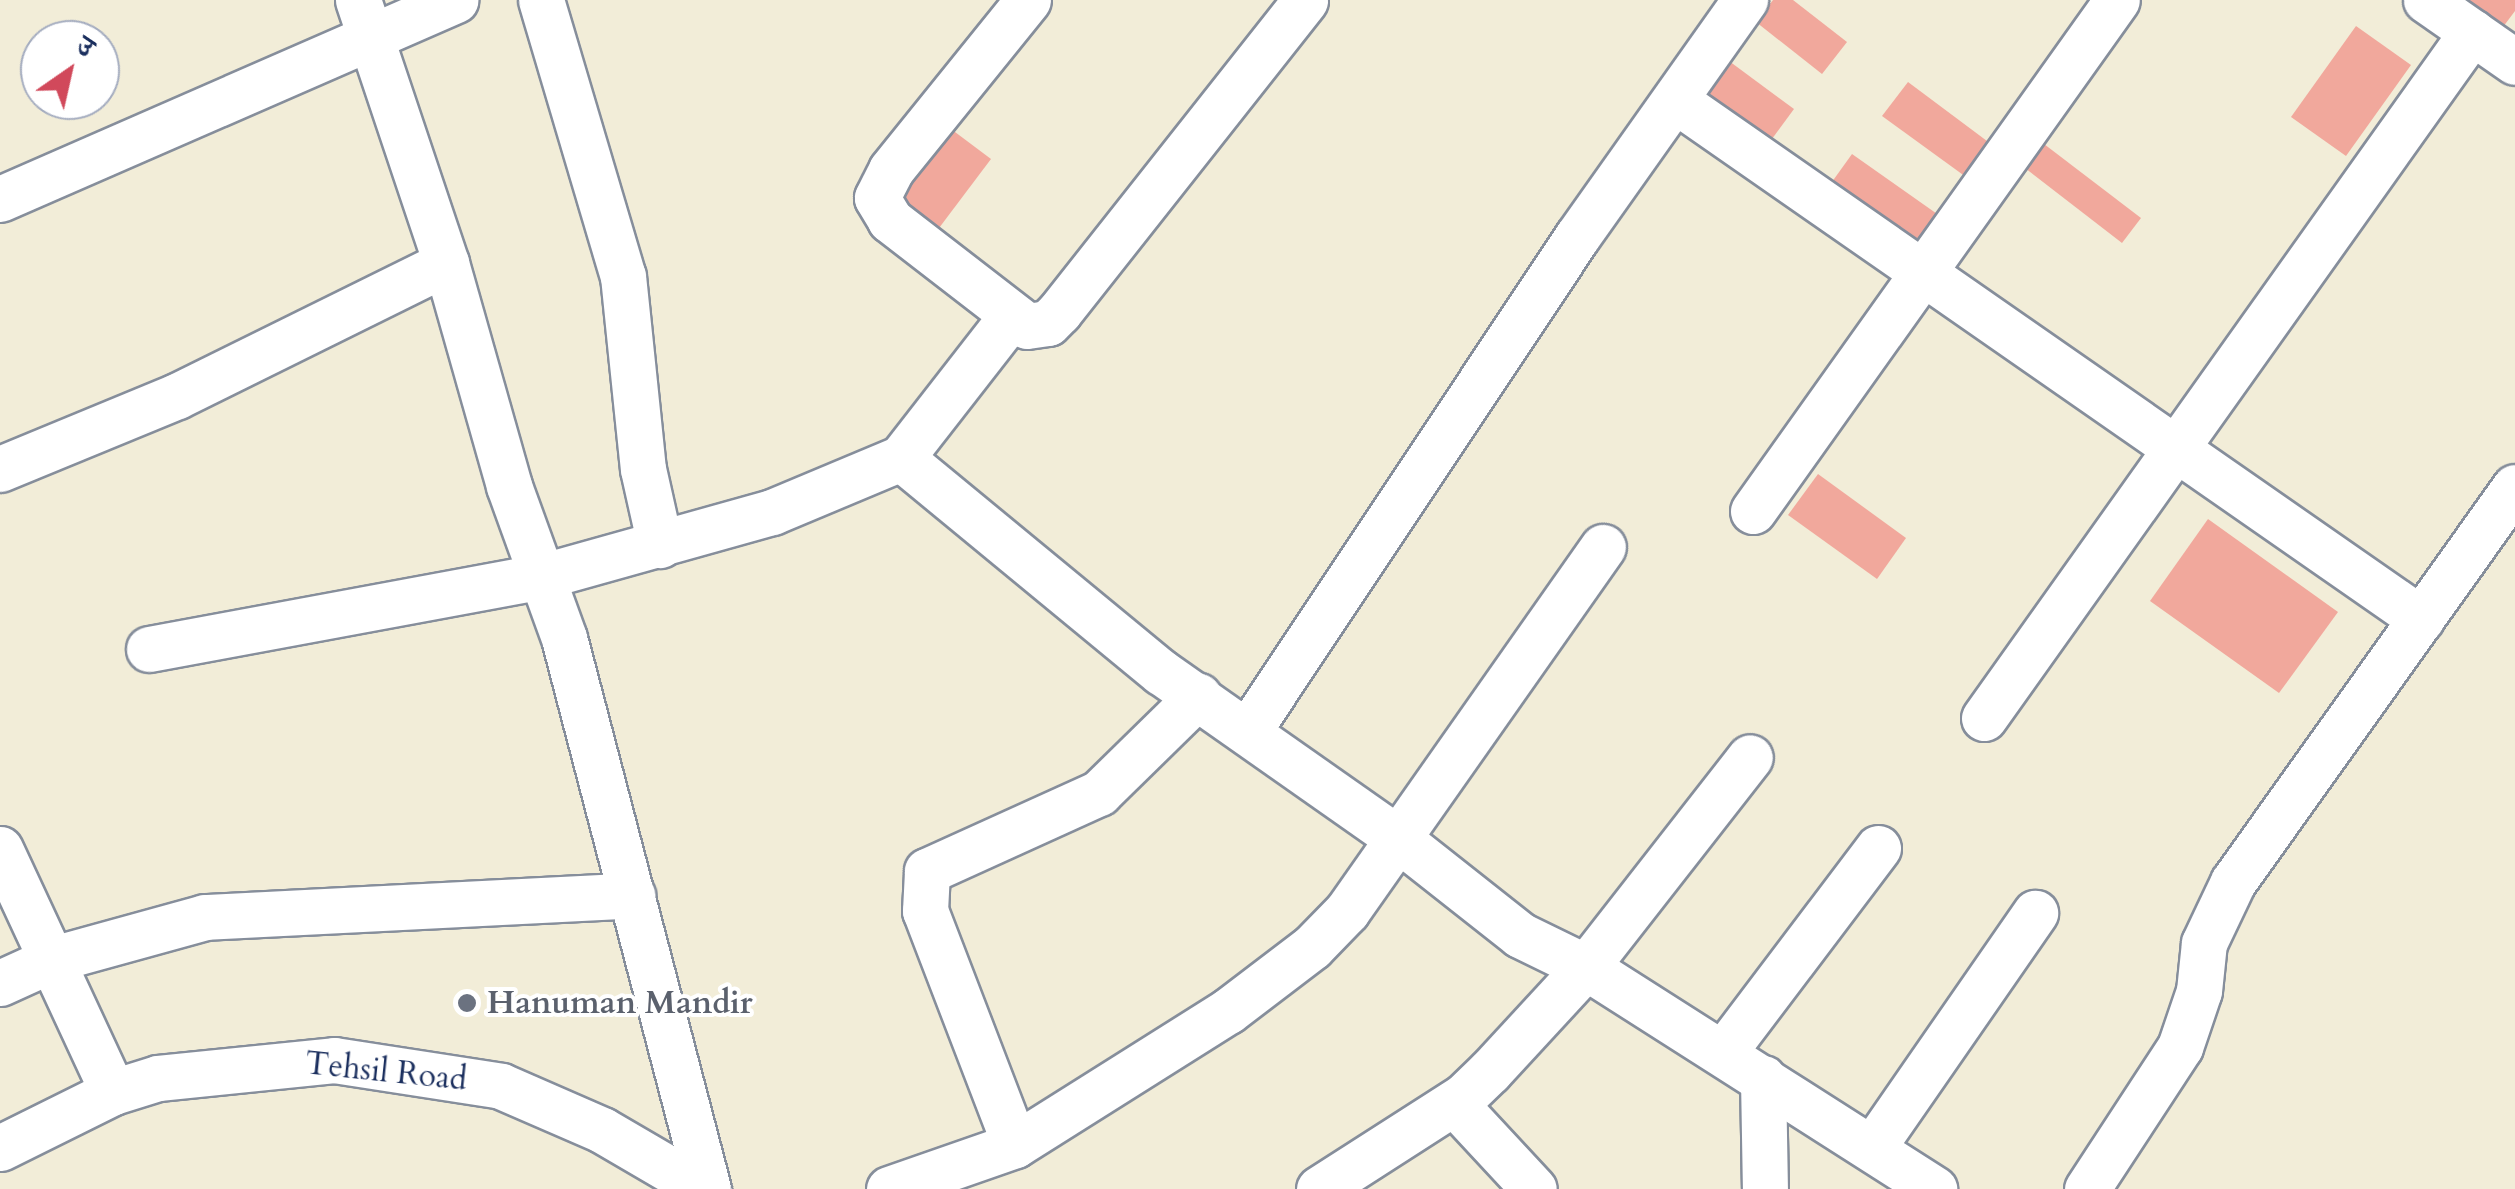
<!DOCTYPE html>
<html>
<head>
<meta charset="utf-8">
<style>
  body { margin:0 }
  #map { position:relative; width:2515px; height:1189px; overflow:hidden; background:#f2edd8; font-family:Cardo,"Noto Serif Devanagari",serif }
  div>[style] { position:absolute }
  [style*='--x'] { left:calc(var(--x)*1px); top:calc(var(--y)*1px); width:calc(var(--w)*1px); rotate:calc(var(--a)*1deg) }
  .building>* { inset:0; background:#f1a89c }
  .roads { filter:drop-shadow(2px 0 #868e9b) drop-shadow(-2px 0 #868e9b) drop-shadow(0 2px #868e9b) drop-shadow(0 -2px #868e9b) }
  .minor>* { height:45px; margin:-22.5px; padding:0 22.5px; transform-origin:22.5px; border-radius:22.5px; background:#fff }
  .dots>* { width:28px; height:28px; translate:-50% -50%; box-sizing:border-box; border:5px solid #fff; border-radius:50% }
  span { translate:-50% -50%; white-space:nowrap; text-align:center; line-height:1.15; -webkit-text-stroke:8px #fff; paint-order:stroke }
  .worship-label { font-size:32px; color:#5b616d; font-weight:700 }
  .left { translate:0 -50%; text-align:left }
  .street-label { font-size:32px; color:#1b2f5e }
  .north { position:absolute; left:20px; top:20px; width:100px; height:100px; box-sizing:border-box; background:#fff; border:2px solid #a4acbf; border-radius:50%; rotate:34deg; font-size:28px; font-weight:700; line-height:40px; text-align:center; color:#1b2f5e }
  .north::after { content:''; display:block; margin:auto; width:35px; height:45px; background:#d1495b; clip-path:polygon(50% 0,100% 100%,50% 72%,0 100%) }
</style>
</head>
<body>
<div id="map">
  <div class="building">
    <div style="clip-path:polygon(1773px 0,1793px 0,1847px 42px,1822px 74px,1756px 22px)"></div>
    <div style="clip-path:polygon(2464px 0,2515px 0,2515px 11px,2500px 31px)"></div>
    <div style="clip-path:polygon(2356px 26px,2411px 65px,2346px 156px,2291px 117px)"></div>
    <div style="clip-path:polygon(1729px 61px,1794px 109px,1769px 143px,1704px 95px)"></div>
    <div style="clip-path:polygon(1908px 82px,1991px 144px,1966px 177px,1882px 116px)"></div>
    <div style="clip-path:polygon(947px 126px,991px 159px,933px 236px,890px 203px)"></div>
    <div style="clip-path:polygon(2044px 144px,2141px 218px,2122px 243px,2025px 168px)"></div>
    <div style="clip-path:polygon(1852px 154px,1940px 216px,1916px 249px,1829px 186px)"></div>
    <div style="clip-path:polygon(1818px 474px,1906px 538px,1877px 579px,1788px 515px)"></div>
    <div style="clip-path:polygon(2208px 519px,2338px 612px,2279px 693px,2150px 601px)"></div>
  </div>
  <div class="roads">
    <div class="minor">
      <div style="--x:358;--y:0;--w:277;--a:71.5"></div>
      <div style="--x:446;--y:263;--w:232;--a:74.2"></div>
      <div style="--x:509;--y:486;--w:162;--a:70.1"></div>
      <div style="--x:564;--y:638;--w:570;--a:75.35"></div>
      <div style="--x:541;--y:0;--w:288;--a:73.5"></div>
      <div style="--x:623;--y:276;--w:194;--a:84.1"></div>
      <div style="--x:643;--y:469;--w:78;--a:77.4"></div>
      <div style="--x:1028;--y:0;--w:218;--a:128.9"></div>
      <div style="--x:891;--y:170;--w:31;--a:117"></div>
      <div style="--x:877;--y:198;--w:26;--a:59"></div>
      <div style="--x:890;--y:220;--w:173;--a:37.7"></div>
      <div style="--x:1027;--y:326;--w:21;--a:-8"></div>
      <div style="--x:1048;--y:323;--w:16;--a:-45"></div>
      <div style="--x:1059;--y:312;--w:397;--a:-51.7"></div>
      <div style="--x:2426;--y:0;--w:108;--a:34.9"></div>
      <div style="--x:1675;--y:100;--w:909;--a:34.83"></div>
      <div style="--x:0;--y:199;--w:497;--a:-23.6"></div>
      <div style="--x:901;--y:458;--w:177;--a:-52.1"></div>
      <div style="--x:0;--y:469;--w:191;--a:-22.4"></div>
      <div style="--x:177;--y:396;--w:300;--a:-26.3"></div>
      <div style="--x:1753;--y:511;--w:627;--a:-54.54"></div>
      <div style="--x:149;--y:649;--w:401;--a:-10.5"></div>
      <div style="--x:543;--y:576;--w:238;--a:-15.6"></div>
      <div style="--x:772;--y:512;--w:140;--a:-22.7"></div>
      <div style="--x:901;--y:458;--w:337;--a:39.5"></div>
      <div style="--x:1161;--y:672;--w:287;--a:35.1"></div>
      <div style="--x:1396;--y:837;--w:158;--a:38.3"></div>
      <div style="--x:1520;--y:935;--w:73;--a:25.9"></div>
      <div style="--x:1586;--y:967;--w:413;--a:32.5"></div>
      <div style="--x:1984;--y:718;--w:842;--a:-54.57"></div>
      <div style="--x:1248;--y:731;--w:594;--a:-56.34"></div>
      <div style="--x:1577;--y:237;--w:291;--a:-54.7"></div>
      <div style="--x:0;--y:849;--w:268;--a:65.1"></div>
      <div style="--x:0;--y:983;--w:58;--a:-24.4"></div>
      <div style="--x:53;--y:959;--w:158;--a:-15.4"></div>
      <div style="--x:205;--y:917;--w:428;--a:-2.9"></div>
      <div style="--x:1723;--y:1053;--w:257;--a:-52.9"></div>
      <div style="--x:1763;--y:1078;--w:111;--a:89"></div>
      <div style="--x:1454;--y:1103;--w:117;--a:47.1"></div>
      <div style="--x:1015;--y:1145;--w:251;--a:-111"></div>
      <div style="--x:925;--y:911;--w:40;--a:-87.1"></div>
      <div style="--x:927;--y:871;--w:189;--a:-24.4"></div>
      <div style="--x:1099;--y:793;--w:139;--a:-44.4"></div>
      <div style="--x:1873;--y:1147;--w:285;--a:-55.3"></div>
      <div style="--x:0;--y:1148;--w:126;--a:-26.4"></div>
      <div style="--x:113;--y:1092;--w:47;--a:-17.3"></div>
      <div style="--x:158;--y:1078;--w:177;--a:-5.8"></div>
      <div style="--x:334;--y:1060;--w:169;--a:8.8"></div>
      <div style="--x:501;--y:1086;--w:110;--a:23.5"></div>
      <div style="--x:602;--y:1130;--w:117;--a:30.3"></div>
      <div style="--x:889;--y:1189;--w:133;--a:-19.2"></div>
      <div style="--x:1015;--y:1145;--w:252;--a:-32.2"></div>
      <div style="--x:1228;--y:1011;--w:106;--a:-37.3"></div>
      <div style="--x:1312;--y:947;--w:50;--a:-45.8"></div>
      <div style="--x:1347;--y:911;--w:445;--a:-54.9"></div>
      <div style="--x:1319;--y:1189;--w:172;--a:-32.7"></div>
      <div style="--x:1464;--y:1096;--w:36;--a:-44"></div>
      <div style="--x:1490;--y:1071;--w:142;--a:-47.3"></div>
      <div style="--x:1586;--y:967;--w:266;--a:-52"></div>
      <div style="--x:2087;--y:1189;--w:170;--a:-56.8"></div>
      <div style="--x:2180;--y:1047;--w:59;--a:-71.3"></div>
      <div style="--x:2199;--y:991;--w:48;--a:-84.1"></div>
      <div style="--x:2204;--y:943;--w:68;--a:-64.6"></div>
      <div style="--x:2233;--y:882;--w:485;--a:-54.5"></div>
    </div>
  </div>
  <div class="dots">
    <div style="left:467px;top:1003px;background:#6b7280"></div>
  </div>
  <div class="worship-label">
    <span class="left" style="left:487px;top:1003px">Hanuman Mandir</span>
  </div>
  <div class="street-label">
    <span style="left:386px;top:1072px;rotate:6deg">Tehsil Road</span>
  </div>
  <div class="north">उ</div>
</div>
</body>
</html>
